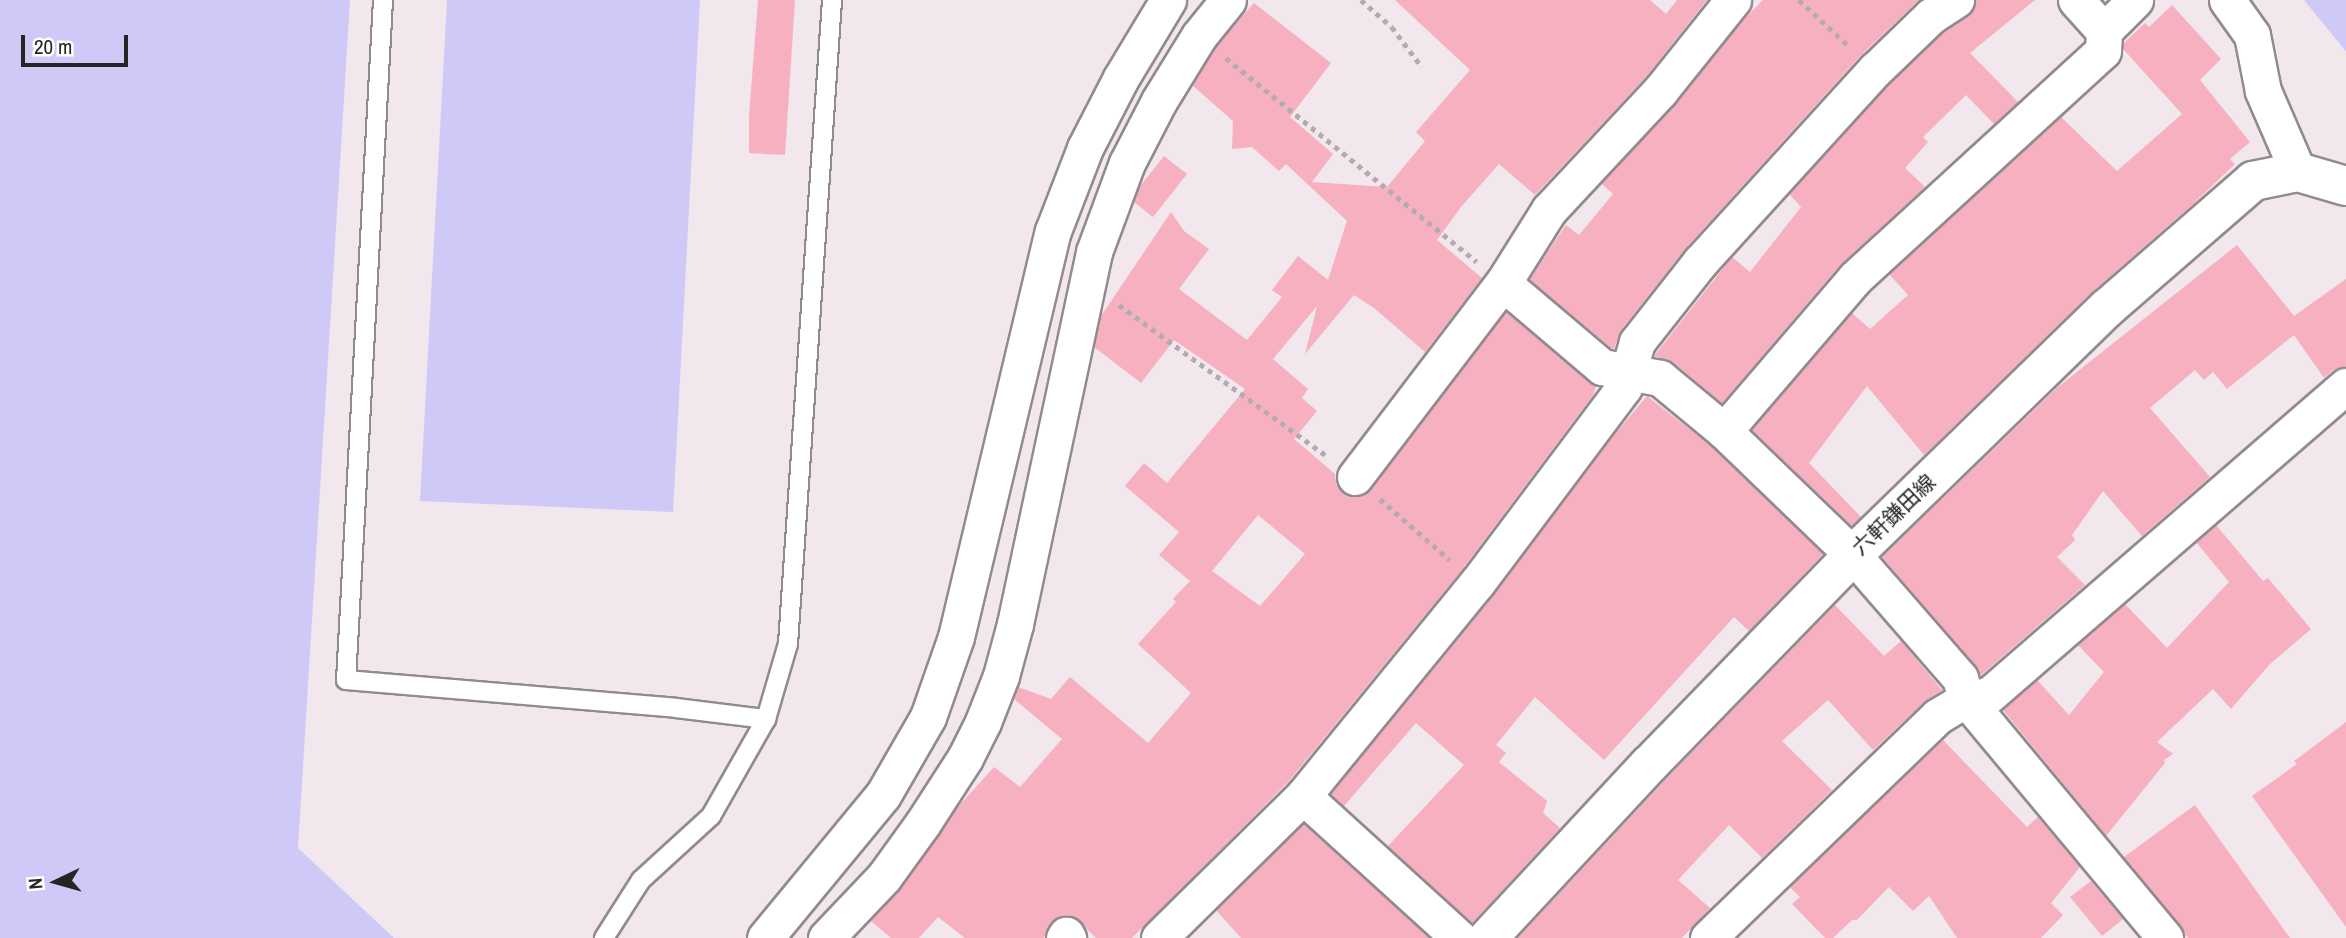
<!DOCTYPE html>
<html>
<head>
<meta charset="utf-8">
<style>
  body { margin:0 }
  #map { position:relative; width:2346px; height:938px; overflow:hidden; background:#f1e7ed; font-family:"Archivo Narrow","Noto Sans JP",sans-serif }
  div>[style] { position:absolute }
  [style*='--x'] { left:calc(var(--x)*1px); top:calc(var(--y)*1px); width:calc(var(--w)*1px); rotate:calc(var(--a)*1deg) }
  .water>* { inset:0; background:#cec9f7 }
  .building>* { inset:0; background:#f7b0bf }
  .path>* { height:4.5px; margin-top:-2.25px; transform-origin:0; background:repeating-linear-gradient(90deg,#b3abb0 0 5px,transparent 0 10px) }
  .roads { filter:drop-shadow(2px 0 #938a90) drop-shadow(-2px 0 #938a90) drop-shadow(0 2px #938a90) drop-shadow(0 -2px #938a90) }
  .service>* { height:18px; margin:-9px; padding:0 9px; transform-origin:9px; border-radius:9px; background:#fff }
  .minor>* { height:35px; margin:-17.5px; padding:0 17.5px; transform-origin:17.5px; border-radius:17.5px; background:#fff }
  .secondary>* { height:38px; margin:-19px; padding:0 19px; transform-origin:19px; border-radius:19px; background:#fff }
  span { translate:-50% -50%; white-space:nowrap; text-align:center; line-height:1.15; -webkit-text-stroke:5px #fff; paint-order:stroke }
  .street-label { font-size:21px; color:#272426 }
  .north { position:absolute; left:21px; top:847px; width:70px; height:70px; -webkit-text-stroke:5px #fff; paint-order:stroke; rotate:265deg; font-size:19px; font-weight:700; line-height:28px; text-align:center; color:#272426 }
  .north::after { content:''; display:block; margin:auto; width:24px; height:32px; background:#272426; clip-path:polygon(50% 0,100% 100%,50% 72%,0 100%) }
  .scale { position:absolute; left:21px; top:35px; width:107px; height:32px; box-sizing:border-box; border:4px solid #272426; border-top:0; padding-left:9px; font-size:21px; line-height:24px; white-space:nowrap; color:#272426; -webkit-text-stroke:5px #fff; paint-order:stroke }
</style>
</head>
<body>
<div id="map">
  <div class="water">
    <div style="clip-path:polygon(0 0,350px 0,298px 848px,394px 938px,0 938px)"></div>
    <div style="clip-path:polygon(447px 0,700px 0,673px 512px,420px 501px)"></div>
    <div style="clip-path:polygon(2304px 0,2346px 0,2346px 51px,2344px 49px)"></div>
  </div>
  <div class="building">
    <div style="clip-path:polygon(758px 0,795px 0,785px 155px,749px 153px,749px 116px)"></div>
    <div style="clip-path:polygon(evenodd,1395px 0,1650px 0,1666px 14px,1677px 0,1707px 0,1645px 78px,1535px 195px,1499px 164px,1461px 207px,1437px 240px,1482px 278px,1425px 352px,1374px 308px,1354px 295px,1305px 354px,1317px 306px,1273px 359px,1308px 389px,1302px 398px,1317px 411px,1294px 439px,1335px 474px,1336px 484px,1342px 493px,1353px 497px,1363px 495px,1506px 312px,1596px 386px,1593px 395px,1461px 571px,1288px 782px,1132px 938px,1096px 938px,1076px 918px,1067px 915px,1050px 923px,1044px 938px,965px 938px,938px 917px,919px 938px,891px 938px,871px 921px,900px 889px,957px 808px,994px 767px,1020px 787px,1062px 739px,1014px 699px,1018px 687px,1051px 699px,1070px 677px,1148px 743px,1191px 693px,1138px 644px,1176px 602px,1173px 599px,1190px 581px,1159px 555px,1179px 532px,1125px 486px,1144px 463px,1167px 483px,1245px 389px,1174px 340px,1141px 383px,1094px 347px,1101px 316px,1171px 212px,1184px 231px,1209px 249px,1179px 289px,1247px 340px,1282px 297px,1272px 290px,1298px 256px,1328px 280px,1347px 221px,1286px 164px,1279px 171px,1252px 147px,1232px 149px,1233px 121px,1192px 85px,1221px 40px,1254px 3px,1331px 63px,1290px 117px,1333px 154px,1312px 182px,1387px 187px,1425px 141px,1416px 132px,1470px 70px,1395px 0,1258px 515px,1305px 554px,1260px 606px,1212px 571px,1258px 515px)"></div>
    <div style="clip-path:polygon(1763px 0,1919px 0,1860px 56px,1685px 249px,1621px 330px,1614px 349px,1611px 348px,1529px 279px,1566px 225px,1579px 235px,1613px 194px,1601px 183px,1675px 105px,1742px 21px)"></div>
    <div style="clip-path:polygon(1976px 0,2035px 0,1970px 53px,2018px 102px,1994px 124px,1966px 95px,1923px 137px,1928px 142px,1905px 168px,1925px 187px,1840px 265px,1722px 403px,1673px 362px,1654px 356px,1732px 257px,1750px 272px,1801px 207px,1789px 194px,1889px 84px,1944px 32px,1967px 17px)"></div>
    <div style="clip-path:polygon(2172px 5px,2221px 59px,2200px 80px,2250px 142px,2230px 159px,2235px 164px,2193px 204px,2091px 293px,1924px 455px,1867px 386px,1809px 463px,1861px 517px,1852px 526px,1752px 430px,1852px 313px,1870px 329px,1908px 295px,1889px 274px,2061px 117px,2117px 171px,2182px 114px,2123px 49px,2124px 43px,2145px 23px,2149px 27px)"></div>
    <div style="clip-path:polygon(1164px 156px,1187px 174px,1153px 217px,1134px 202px,1140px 186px)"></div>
    <div style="clip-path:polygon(2237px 245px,2294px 316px,2346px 279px,2346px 366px,2333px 370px,2324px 378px,2294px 335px,2227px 389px,2213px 372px,2204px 380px,2195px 370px,2150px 408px,2210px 477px,2142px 536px,2103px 491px,2072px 535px,2075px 540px,2057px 557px,2085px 585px,1980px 676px,1975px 665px,1882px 557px,2058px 387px)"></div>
    <div style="clip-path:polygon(1647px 396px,1711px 446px,1823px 554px,1749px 631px,1734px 617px,1604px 760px,1535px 697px,1496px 745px,1506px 753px,1499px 762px,1547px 801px,1543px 813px,1560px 828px,1472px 923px,1388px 846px,1464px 765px,1416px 723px,1344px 806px,1331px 794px,1493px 596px,1600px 452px)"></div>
    <div style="clip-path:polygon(2216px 525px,2263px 581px,2268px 578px,2311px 629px,2269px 665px,2231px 709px,2213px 689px,2157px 742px,2173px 754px,2164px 760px,2165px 763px,2106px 836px,2003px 710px,2037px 680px,2069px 715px,2104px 672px,2078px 645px,2125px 604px,2167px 648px,2229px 582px,2196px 542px)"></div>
    <div style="clip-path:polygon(1835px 605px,1884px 656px,1901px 641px,1942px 690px,1924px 702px,1873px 750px,1828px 700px,1782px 741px,1832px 790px,1762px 858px,1729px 825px,1678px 880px,1710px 908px,1682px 938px,1518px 938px,1665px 780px)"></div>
    <div style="clip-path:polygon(2346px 722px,2346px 927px,2252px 796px,2297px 764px,2294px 761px)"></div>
    <div style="clip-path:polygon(1943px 740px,2027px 827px,2038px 817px,2080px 867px,2051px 903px,2063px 915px,2041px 938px,1957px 938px,1929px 896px,1913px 911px,1889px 887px,1857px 920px,1852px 920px,1833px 938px,1825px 938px,1792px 904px,1800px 897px,1790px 887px)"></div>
    <div style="clip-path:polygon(2195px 805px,2290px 938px,2188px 938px,2124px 857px)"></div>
    <div style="clip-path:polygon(1304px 824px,1429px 938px,1241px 938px,1216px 910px)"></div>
    <div style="clip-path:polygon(2091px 881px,2123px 919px,2102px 936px,2070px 897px)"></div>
  </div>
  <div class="path">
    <div style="--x:1361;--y:0;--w:41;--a:41.1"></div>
    <div style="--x:1392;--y:27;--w:50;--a:53.1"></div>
    <div style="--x:1799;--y:0;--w:69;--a:42.7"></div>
    <div style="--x:1226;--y:58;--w:323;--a:39.1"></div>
    <div style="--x:1119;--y:305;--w:257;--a:36"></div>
    <div style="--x:1380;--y:499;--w:93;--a:41.1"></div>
  </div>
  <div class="roads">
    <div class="service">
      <div style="--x:383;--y:0;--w:681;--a:93.11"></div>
      <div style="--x:346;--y:680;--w:331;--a:4.8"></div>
      <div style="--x:676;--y:708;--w:91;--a:7"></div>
      <div style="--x:604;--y:938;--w:69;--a:-57.5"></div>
      <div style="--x:641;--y:880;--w:95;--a:-42.4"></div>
      <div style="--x:711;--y:816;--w:112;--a:-60.4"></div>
      <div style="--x:766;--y:719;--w:78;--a:-73.7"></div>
      <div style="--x:788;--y:644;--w:646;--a:-86.09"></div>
    </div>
    <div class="minor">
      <div style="--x:2076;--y:0;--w:42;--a:47.9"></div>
      <div style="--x:2104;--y:31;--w:44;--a:-45"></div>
      <div style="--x:2227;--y:0;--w:43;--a:54.5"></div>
      <div style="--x:2252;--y:35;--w:57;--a:78.9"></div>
      <div style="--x:2263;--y:91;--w:88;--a:66.6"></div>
      <div style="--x:1503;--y:283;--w:130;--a:40.3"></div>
      <div style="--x:1602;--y:367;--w:59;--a:10.7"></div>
      <div style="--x:1660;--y:378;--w:83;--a:39.6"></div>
      <div style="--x:1724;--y:431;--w:179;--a:43.9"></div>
      <div style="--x:1853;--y:555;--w:163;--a:49"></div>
      <div style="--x:1960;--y:678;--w:22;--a:74"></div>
      <div style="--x:1966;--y:699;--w:311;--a:50.2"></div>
      <div style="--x:1724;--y:431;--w:201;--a:-49.4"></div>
      <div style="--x:1855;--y:278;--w:336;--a:-42.5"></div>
      <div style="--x:2103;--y:51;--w:20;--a:-87"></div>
      <div style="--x:1355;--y:477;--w:244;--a:-52.7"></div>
      <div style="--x:1503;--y:283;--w:86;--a:-57.8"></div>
      <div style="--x:1549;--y:210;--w:163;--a:-47"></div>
      <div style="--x:1660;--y:91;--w:117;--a:-51.3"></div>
      <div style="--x:1303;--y:796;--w:211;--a:42.3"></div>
      <div style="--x:765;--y:938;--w:185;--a:-50.5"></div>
      <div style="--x:883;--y:795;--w:90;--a:-60"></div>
      <div style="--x:928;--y:717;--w:85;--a:-70.7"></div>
      <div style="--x:956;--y:637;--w:417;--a:-76.6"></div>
      <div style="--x:1053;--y:231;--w:89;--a:-68.9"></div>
      <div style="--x:1085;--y:148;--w:79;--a:-62.8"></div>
      <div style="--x:1121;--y:78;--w:91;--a:-58.9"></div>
      <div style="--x:826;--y:938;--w:84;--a:-46.4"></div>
      <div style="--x:884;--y:877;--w:67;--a:-54.2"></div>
      <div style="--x:923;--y:823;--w:77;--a:-57.1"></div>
      <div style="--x:965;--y:758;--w:40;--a:-63.4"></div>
      <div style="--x:983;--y:722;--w:49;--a:-68.6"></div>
      <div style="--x:1001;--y:676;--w:54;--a:-74.9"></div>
      <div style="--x:1015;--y:624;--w:380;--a:-78"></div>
      <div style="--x:1094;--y:252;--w:95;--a:-69.7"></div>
      <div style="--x:1127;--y:163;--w:70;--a:-62.7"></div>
      <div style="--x:1159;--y:101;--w:76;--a:-58.4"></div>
      <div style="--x:1199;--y:36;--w:46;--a:-51.1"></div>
      <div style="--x:1064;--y:938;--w:4;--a:-56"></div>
      <div style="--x:1066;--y:935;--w:4;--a:56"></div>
      <div style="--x:1159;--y:938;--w:202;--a:-44.6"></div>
      <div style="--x:1303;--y:796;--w:275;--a:-50.8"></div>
      <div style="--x:1477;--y:583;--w:245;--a:-53.1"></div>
      <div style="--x:1624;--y:387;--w:47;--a:-73.9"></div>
      <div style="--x:1637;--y:342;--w:102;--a:-51.8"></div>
      <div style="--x:1700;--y:262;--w:260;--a:-47.7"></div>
      <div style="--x:1875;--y:70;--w:78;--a:-44"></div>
      <div style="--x:1931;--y:16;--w:30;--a:-33"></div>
      <div style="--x:1708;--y:938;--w:320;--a:-44"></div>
      <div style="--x:1938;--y:716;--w:33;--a:-31"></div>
      <div style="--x:1966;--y:699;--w:23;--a:-10"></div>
      <div style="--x:1989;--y:695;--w:472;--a:-40.9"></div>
    </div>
    <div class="secondary">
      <div style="--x:1488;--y:938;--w:236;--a:-47.1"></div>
      <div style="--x:1649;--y:765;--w:293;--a:-45.8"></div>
      <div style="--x:1853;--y:555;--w:353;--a:-44.2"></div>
      <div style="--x:2106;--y:309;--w:195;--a:-41"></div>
      <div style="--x:2253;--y:181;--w:46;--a:-11.3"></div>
      <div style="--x:2298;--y:172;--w:50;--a:16.3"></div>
    </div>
  </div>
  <div class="street-label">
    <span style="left:1894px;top:515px;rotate:-44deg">六軒鎌田線</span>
  </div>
  <div class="north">N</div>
  <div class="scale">20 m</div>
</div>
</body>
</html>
